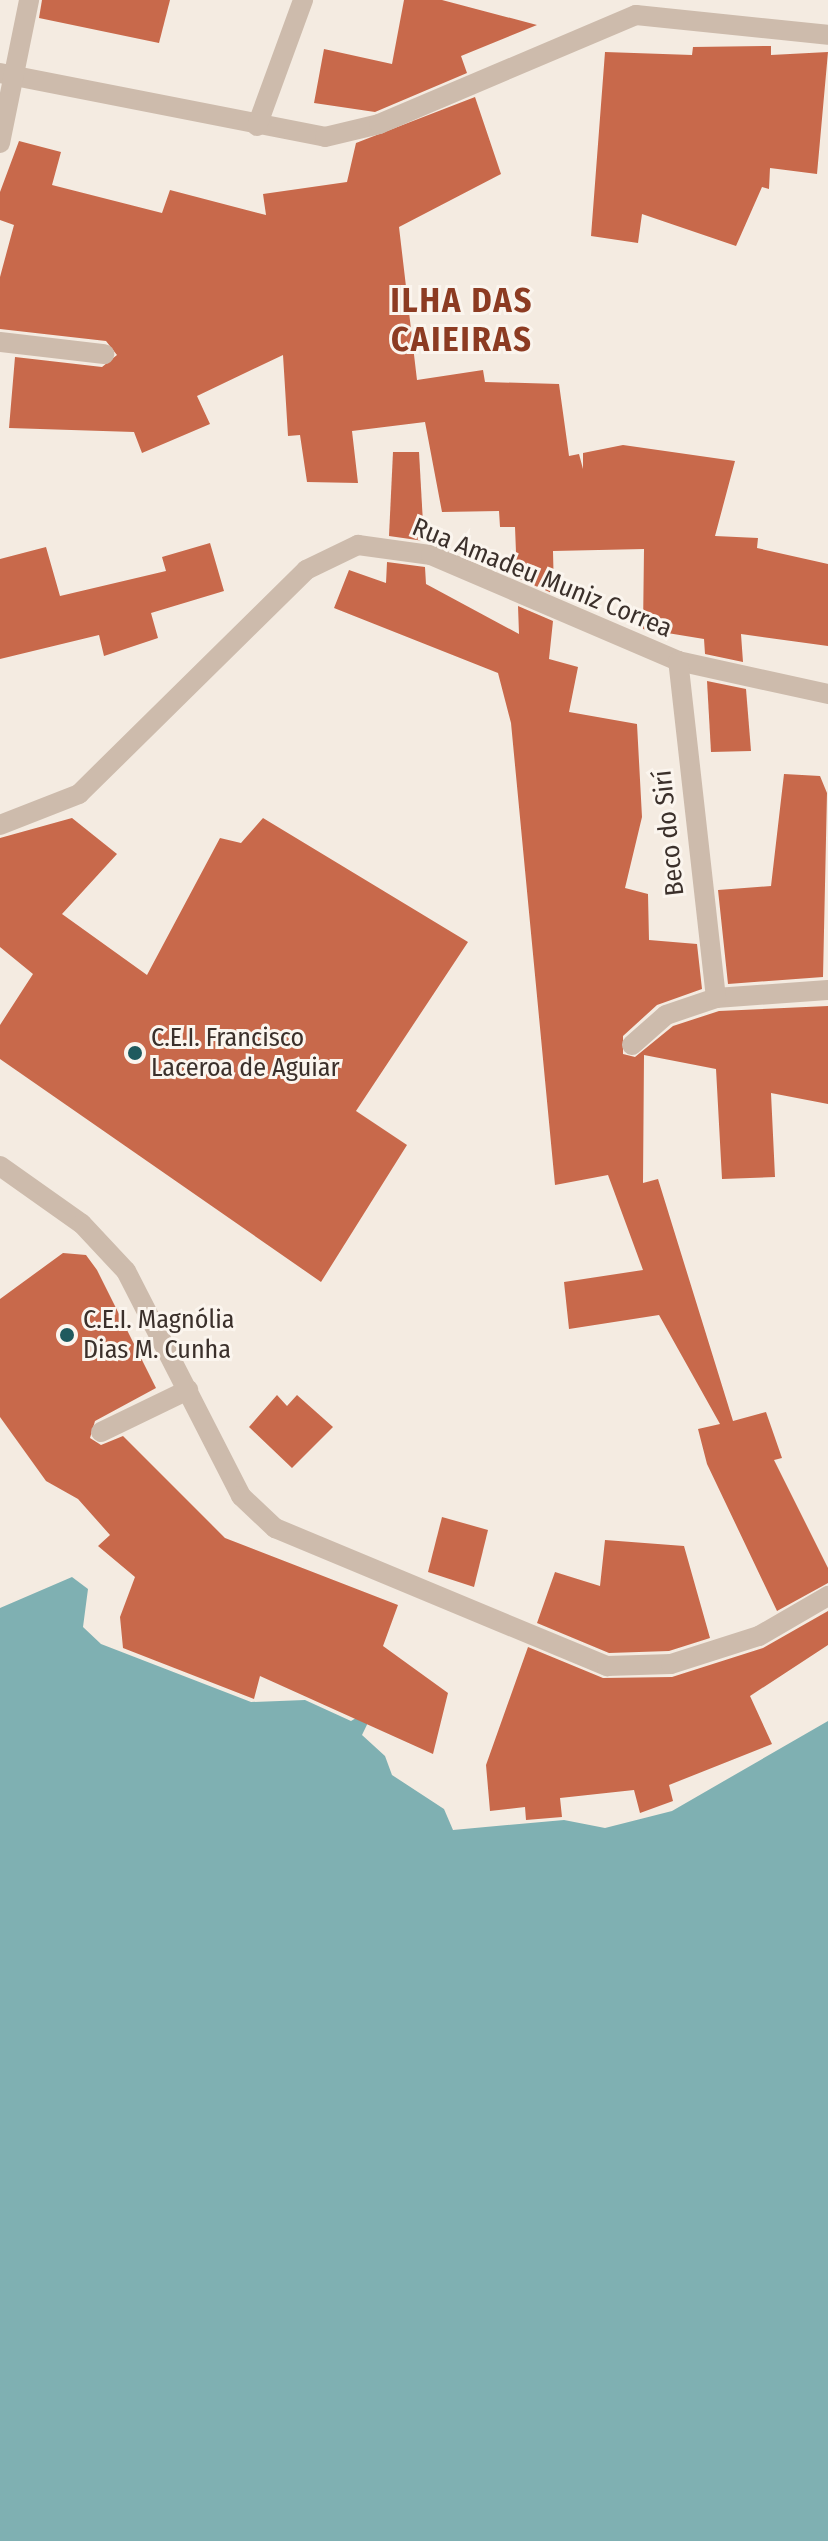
<!DOCTYPE html>
<html>
<head>
<meta charset="utf-8">
<style>
  body { margin:0 }
  #map { position:relative; width:828px; height:2541px; overflow:hidden; background:#f4ebe1; font-family:"Fira Sans Condensed",sans-serif }
  div>[style] { position:absolute }
  [style*='--x'] { left:calc(var(--x)*1px); top:calc(var(--y)*1px); width:calc(var(--w)*1px); rotate:calc(var(--a)*1deg) }
  .water>* { inset:0; background:#7fb0b2 }
  .building>* { inset:0; background:#c8694b }
  .lane>* { height:20px; margin:-10px; padding:0 10px; transform-origin:10px; border-radius:10px; background:#cdbbac }
  .street>* { height:20px; margin:-10px; padding:0 10px; transform-origin:10px; border-radius:10px; background:#cdbbac }
  .dots>* { width:22px; height:22px; translate:-50% -50%; box-sizing:border-box; border:4px solid #fbf5ee; border-radius:50% }
  span { translate:-50% -50%; white-space:nowrap; text-align:center; line-height:1.15; -webkit-text-stroke:6px #fbf5ee; paint-order:stroke }
  .street-label { font-size:26px; color:#3b302b }
  .poi-label { font-size:26px; color:#3b302b }
  .left { translate:0 -50%; text-align:left }
  .district-label { font-size:34px; color:#8c3b22; font-weight:700; letter-spacing:2px }
</style>
</head>
<body>
<div id="map">
  <div class="water">
    <div style="clip-path:polygon(72px 1577px,88px 1589px,83px 1627px,101px 1644px,251px 1702px,305px 1700px,351px 1721px,376px 1706px,362px 1735px,385px 1756px,392px 1775px,444px 1809px,453px 1830px,564px 1820px,605px 1828px,672px 1811px,828px 1721px,828px 2541px,0 2541px,0 1608px)"></div>
  </div>
  <div class="building">
    <div style="clip-path:polygon(42px 0,170px 0,159px 43px,39px 18px)"></div>
    <div style="clip-path:polygon(404px 0,442px 0,537px 25px,461px 56px,467px 73px,375px 112px,314px 103px,324px 49px,392px 64px)"></div>
    <div style="clip-path:polygon(771px 46px,771px 55px,828px 52px,817px 174px,770px 168px,769px 189px,762px 187px,736px 246px,642px 214px,638px 243px,591px 236px,605px 52px,692px 55px,693px 47px)"></div>
    <div style="clip-path:polygon(475px 97px,501px 174px,399px 227px,417px 380px,483px 370px,485px 382px,559px 384px,569px 456px,579px 454px,583px 469px,583px 453px,623px 445px,735px 461px,715px 536px,758px 538px,757px 548px,828px 564px,828px 646px,741px 634px,743px 662px,705px 654px,704px 639px,643px 629px,644px 549px,553px 551px,554px 594px,517px 578px,515px 527px,500px 527px,499px 511px,442px 512px,425px 422px,352px 431px,358px 483px,307px 482px,300px 435px,288px 436px,283px 355px,197px 396px,210px 424px,142px 453px,134px 432px,9px 428px,15px 357px,102px 367px,117px 355px,106px 341px,0 329px,0 277px,14px 225px,0 220px,0 192px,19px 141px,61px 152px,52px 185px,162px 213px,170px 190px,266px 215px,263px 194px,347px 182px,356px 143px)"></div>
    <div style="clip-path:polygon(393px 452px,419px 452px,424px 541px,389px 536px)"></div>
    <div style="clip-path:polygon(210px 543px,224px 591px,151px 613px,158px 638px,104px 656px,99px 635px,0 659px,0 559px,46px 547px,60px 596px,166px 571px,162px 557px)"></div>
    <div style="clip-path:polygon(387px 562px,425px 567px,426px 584px,519px 634px,518px 606px,553px 621px,549px 659px,578px 667px,569px 712px,637px 724px,642px 817px,625px 888px,648px 894px,649px 940px,697px 944px,702px 989px,657px 1005px,623px 1036px,623px 1054px,635px 1057px,673px 1026px,719px 1011px,828px 1006px,828px 1104px,771px 1093px,775px 1177px,722px 1179px,716px 1069px,644px 1055px,643px 1183px,658px 1179px,733px 1421px,766px 1412px,782px 1458px,774px 1460px,828px 1568px,828px 1583px,777px 1611px,707px 1464px,698px 1429px,720px 1424px,659px 1315px,569px 1329px,564px 1282px,643px 1270px,608px 1175px,555px 1185px,511px 723px,498px 673px,334px 608px,349px 570px,386px 583px)"></div>
    <div style="clip-path:polygon(707px 681px,746px 689px,751px 751px,711px 752px)"></div>
    <div style="clip-path:polygon(784px 774px,820px 776px,827px 793px,823px 977px,728px 984px,718px 890px,771px 886px)"></div>
    <div style="clip-path:polygon(72px 818px,117px 854px,62px 914px,147px 975px,220px 838px,241px 843px,263px 818px,468px 942px,356px 1111px,407px 1145px,321px 1282px,0 1059px,0 1025px,33px 974px,0 947px,0 838px)"></div>
    <div style="clip-path:polygon(63px 1253px,86px 1255px,97px 1270px,156px 1388px,95px 1421px,90px 1438px,101px 1445px,123px 1436px,225px 1538px,398px 1605px,383px 1646px,448px 1693px,433px 1754px,260px 1676px,254px 1699px,123px 1648px,120px 1617px,135px 1577px,98px 1546px,110px 1535px,78px 1499px,46px 1481px,0 1417px,0 1299px)"></div>
    <div style="clip-path:polygon(277px 1395px,287px 1406px,297px 1395px,333px 1427px,292px 1468px,249px 1427px)"></div>
    <div style="clip-path:polygon(442px 1517px,488px 1530px,474px 1587px,428px 1572px)"></div>
    <div style="clip-path:polygon(605px 1540px,684px 1546px,710px 1638px,669px 1651px,609px 1653px,537px 1623px,555px 1572px,600px 1586px)"></div>
    <div style="clip-path:polygon(828px 1611px,828px 1645px,750px 1696px,772px 1744px,669px 1785px,673px 1801px,640px 1813px,634px 1790px,560px 1798px,562px 1817px,526px 1820px,525px 1807px,490px 1811px,486px 1765px,528px 1647px,603px 1678px,672px 1677px,763px 1648px)"></div>
  </div>
  <div class="lane">
    <div style="--x:716;--y:998;--w:112;--a:-4.1"></div>
    <div style="--x:101;--y:1432;--w:97;--a:-25.8"></div>
  </div>
  <div class="street">
    <div style="--x:0;--y:73;--w:331;--a:11.1"></div>
    <div style="--x:325;--y:137;--w:56;--a:-13.5"></div>
    <div style="--x:379;--y:124;--w:279;--a:-23"></div>
    <div style="--x:636;--y:15;--w:193;--a:5.9"></div>
    <div style="--x:257;--y:126;--w:134;--a:-69.9"></div>
    <div style="--x:0;--y:143;--w:146;--a:-78.5"></div>
    <div style="--x:0;--y:342;--w:105;--a:6.6"></div>
    <div style="--x:0;--y:825;--w:85;--a:-21.4"></div>
    <div style="--x:79;--y:794;--w:319;--a:-44.6"></div>
    <div style="--x:306;--y:570;--w:58;--a:-25.7"></div>
    <div style="--x:358;--y:545;--w:74;--a:7.8"></div>
    <div style="--x:431;--y:555;--w:269;--a:23.2"></div>
    <div style="--x:678;--y:661;--w:154;--a:12.4"></div>
    <div style="--x:632;--y:1045;--w:45;--a:-41.4"></div>
    <div style="--x:666;--y:1015;--w:53;--a:-18.8"></div>
    <div style="--x:716;--y:998;--w:339;--a:-96.4"></div>
    <div style="--x:0;--y:1166;--w:100;--a:35.3"></div>
    <div style="--x:82;--y:1224;--w:64;--a:46.9"></div>
    <div style="--x:126;--y:1271;--w:253;--a:62.9"></div>
    <div style="--x:241;--y:1496;--w:47;--a:43.3"></div>
    <div style="--x:275;--y:1528;--w:360;--a:22.6"></div>
    <div style="--x:607;--y:1666;--w:64;--a:-1.8"></div>
    <div style="--x:671;--y:1664;--w:92;--a:-17.7"></div>
    <div style="--x:759;--y:1636;--w:80;--a:-30.1"></div>
  </div>
  <div class="dots">
    <div style="left:135px;top:1053px;background:#1f5a5e"></div>
    <div style="left:67px;top:1335px;background:#1f5a5e"></div>
  </div>
  <div class="street-label">
    <span style="left:542px;top:578px;rotate:22deg">Rua Amadeu Muniz Correa</span>
    <span style="left:669px;top:833px;rotate:-96deg">Beco do Sirí</span>
  </div>
  <div class="poi-label">
    <span class="left" style="left:151px;top:1053px">C.E.I. Francisco<br>Laceroa de Aguiar</span>
    <span class="left" style="left:83px;top:1335px">C.E.I. Magnólia<br>Dias M. Cunha</span>
  </div>
  <div class="district-label">
    <span style="left:462px;top:320px">ILHA DAS<br>CAIEIRAS</span>
  </div>
</div>
</body>
</html>
